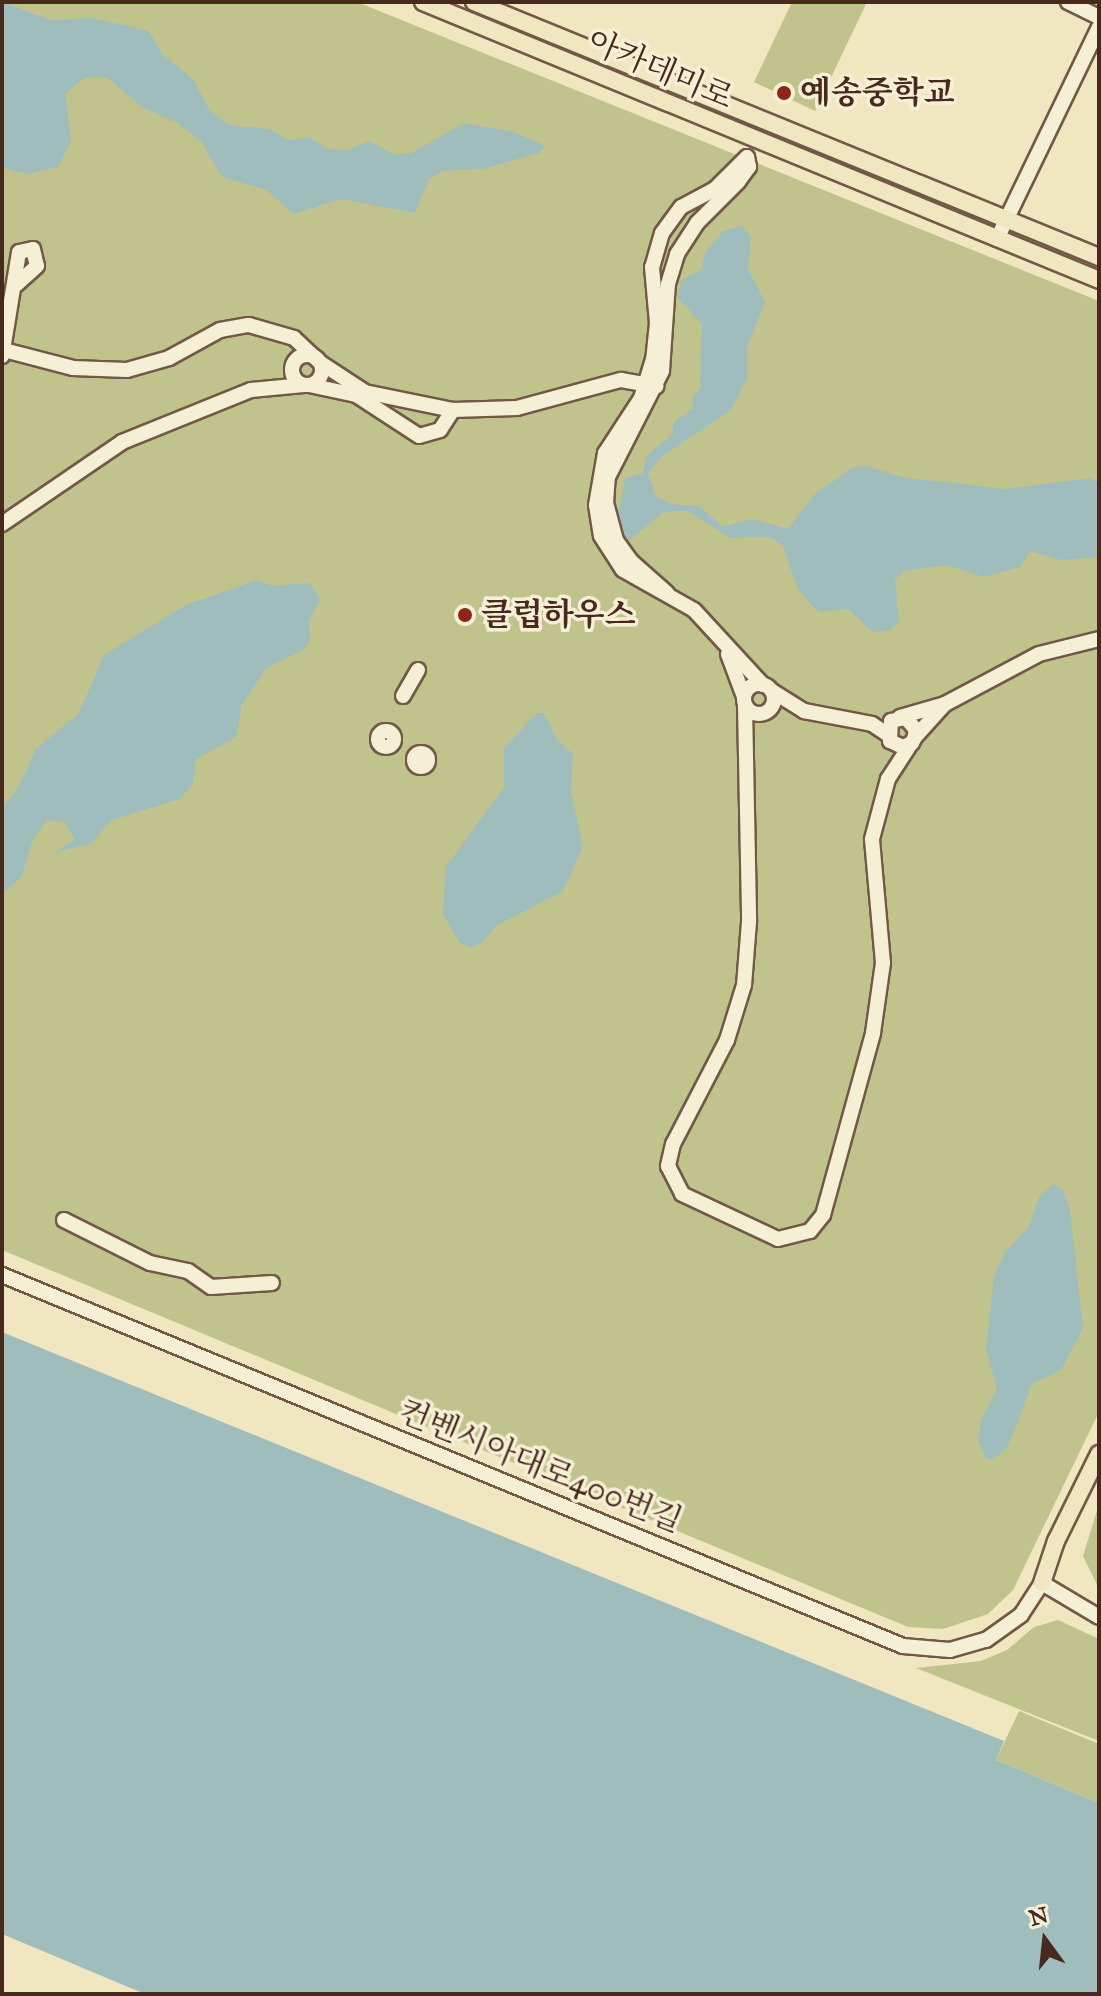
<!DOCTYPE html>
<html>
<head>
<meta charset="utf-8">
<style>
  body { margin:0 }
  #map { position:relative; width:1101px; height:1996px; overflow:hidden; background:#f0e6c0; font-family:"IM FELL Great Primer","Noto Serif KR",serif }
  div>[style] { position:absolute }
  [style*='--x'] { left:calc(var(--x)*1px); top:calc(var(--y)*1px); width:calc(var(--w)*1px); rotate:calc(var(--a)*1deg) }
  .green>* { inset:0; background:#c1c38d }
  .water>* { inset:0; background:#9fbdbd }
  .roads { filter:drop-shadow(2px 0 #715946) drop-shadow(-2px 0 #715946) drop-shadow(0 2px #715946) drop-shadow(0 -2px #715946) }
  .minor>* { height:14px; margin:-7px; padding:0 7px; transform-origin:7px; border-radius:7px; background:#f5efd6 }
  .minor>.ring { margin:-7px; padding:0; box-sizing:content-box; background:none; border:14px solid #f5efd6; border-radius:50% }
  .major>* { height:16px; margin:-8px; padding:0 8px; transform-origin:8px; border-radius:8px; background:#f0e6c0 }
  .dots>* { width:22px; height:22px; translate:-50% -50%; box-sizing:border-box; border:4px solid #f5efd6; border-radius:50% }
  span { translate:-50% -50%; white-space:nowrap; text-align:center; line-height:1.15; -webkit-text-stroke:7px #f5efd6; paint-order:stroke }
  .street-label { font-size:32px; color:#472a1d }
  .poi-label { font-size:32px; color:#472a1d; font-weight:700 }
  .left { translate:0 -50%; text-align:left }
  .frame { position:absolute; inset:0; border:4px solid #472a1d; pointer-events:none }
  .north { position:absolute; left:1005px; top:1900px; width:80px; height:80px; -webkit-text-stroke:6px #f5efd6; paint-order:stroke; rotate:345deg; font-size:22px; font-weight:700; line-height:32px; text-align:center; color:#472a1d }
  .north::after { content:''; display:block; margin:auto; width:28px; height:36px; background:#472a1d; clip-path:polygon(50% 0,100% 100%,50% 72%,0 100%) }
</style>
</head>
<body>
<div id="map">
  <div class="green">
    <div style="clip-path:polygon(2px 2px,357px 2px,1099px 301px,1099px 1412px,1013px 1590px,988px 1614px,943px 1629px,908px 1627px,2px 1250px)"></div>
    <div style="clip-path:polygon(792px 2px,867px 2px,815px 111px,754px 82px)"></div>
    <div style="clip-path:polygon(1099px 1504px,1099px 1589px,1083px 1556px)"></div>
    <div style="clip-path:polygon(1058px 1620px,1099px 1639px,1099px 1741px,916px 1668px,981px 1661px,1007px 1650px,1034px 1627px)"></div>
    <div style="clip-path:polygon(1019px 1711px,1099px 1744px,1099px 1803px,996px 1760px)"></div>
  </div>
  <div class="water">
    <div style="clip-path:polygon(2px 2px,51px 20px,92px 18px,149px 31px,163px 55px,193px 79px,209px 109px,229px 125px,269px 129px,288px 140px,311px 138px,327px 149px,347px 150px,370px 141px,395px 155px,411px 153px,464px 123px,514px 132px,545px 146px,539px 153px,482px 169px,443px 171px,429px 179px,415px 213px,341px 199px,294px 214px,266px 190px,222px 177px,201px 141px,176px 122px,143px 108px,108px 78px,96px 77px,84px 78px,65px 94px,71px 141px,58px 167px,28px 174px,10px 170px,2px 167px)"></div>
    <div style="clip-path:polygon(742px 226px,751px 238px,748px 269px,765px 302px,747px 348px,747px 378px,731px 410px,661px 457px,648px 473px,656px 496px,672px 504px,699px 506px,723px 527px,752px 519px,788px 529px,814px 495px,852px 468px,867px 466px,901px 477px,1006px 489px,1090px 478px,1099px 483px,1099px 557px,1061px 560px,1030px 551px,1020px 567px,984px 577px,946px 565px,904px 571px,895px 580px,899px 622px,891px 630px,873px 632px,848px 609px,820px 612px,812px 606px,796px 585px,783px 546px,770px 537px,730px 538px,688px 511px,671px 511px,662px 513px,624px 545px,610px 507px,620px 508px,625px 478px,643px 473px,647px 455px,672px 435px,674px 422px,693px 408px,692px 398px,700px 389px,702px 324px,678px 298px,681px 280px,701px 270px,705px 252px,723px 231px)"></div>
    <div style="clip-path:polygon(257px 580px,273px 586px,309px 583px,321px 599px,309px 620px,310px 641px,303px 650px,266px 668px,242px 705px,236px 737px,196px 759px,193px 784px,180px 799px,112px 820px,90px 844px,55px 852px,75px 839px,64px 822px,47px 820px,32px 841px,22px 876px,2px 894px,2px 808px,20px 785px,35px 750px,79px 713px,104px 655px,186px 605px)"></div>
    <div style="clip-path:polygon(537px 713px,544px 713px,557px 740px,573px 754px,571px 791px,583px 847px,563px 891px,496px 926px,482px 943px,470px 948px,459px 942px,443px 914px,446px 867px,504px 787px,504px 748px)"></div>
    <div style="clip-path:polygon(1053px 1184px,1064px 1191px,1070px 1209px,1083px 1328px,1061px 1370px,1032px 1384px,1008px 1447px,993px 1460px,986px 1459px,978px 1441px,981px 1421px,997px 1389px,986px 1348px,994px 1276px,1005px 1252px,1028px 1228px,1039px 1197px)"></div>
    <div style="clip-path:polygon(2px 1332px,1004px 1741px,996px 1760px,1099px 1803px,1099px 1994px,145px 1994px,2px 1934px)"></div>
  </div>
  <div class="roads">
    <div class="minor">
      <div style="--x:1068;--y:2;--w:34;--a:26"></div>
      <div style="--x:997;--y:239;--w:235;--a:-64.3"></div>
      <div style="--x:4;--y:350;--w:71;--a:14.6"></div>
      <div style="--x:73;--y:368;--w:54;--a:2.1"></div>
      <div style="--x:127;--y:370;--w:44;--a:-15.9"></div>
      <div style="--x:169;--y:358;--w:58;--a:-28.8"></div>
      <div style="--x:220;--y:330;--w:29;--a:-10"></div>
      <div style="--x:249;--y:325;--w:47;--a:16.1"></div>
      <div style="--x:294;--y:338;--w:33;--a:43"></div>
      <div class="ring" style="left:292px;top:355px;width:16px;height:16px"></div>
      <div style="--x:2;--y:356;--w:105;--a:-80.7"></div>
      <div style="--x:19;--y:252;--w:14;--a:-12"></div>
      <div style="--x:33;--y:249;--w:17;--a:77"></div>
      <div style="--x:37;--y:266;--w:28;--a:138"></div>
      <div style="--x:321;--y:363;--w:53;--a:33.4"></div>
      <div style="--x:365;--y:392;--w:90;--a:11.6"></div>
      <div style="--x:453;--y:410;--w:64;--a:-1.8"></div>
      <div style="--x:517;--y:408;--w:108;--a:-15.1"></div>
      <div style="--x:621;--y:380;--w:36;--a:10"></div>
      <div style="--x:309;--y:385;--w:48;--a:12"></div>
      <div style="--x:356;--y:395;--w:75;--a:33.1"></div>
      <div style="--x:419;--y:436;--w:22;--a:-16"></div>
      <div style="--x:440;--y:430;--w:24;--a:-57"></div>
      <div style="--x:2;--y:524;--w:145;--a:-34.3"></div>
      <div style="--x:122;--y:442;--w:139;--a:-22"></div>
      <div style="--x:251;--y:390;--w:53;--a:-5.4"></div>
      <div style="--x:667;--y:593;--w:48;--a:-138.4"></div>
      <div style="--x:631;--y:561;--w:26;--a:-126"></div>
      <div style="--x:616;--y:540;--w:38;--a:-105"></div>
      <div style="--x:606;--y:503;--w:26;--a:-86"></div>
      <div style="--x:608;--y:477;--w:119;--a:-63"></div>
      <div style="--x:662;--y:371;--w:87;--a:-86.1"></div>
      <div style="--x:668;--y:284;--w:31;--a:-73"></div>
      <div style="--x:677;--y:254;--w:37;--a:-57"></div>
      <div style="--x:697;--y:223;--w:58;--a:-45"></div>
      <div style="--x:738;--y:182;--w:19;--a:-54"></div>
      <div style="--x:749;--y:167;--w:10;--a:-101"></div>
      <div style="--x:747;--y:157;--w:45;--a:135"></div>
      <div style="--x:715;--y:189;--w:38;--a:152"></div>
      <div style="--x:681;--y:207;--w:32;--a:126"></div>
      <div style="--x:662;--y:233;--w:35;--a:106"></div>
      <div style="--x:652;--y:267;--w:56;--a:84.9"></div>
      <div style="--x:657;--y:323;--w:36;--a:96"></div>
      <div style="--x:653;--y:359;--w:41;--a:107.1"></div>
      <div style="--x:641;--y:398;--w:66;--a:123.2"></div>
      <div style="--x:605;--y:453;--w:53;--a:99.8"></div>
      <div style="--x:596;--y:505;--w:31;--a:81"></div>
      <div style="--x:601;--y:536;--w:40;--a:57.1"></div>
      <div style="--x:623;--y:570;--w:81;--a:29.4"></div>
      <div style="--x:694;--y:610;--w:102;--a:47.4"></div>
      <div style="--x:728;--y:654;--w:46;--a:69.6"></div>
      <div class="ring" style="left:744px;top:684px;width:16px;height:16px"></div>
      <div style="--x:772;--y:691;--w:38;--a:32"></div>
      <div style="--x:804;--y:711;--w:69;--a:10.8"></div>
      <div style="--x:872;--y:724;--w:18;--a:34"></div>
      <div style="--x:403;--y:696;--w:30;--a:-60"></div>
      <div style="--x:745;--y:705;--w:217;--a:88.9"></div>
      <div style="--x:749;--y:922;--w:63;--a:94.5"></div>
      <div style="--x:744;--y:985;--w:58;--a:107.2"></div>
      <div style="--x:727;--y:1040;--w:117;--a:117.4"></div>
      <div style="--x:673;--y:1144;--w:23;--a:103"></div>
      <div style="--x:668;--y:1166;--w:31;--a:63"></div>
      <div style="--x:682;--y:1194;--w:106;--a:25.1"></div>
      <div style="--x:778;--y:1239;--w:33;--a:-14"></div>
      <div style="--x:810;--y:1231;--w:21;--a:-51"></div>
      <div style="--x:823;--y:1215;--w:189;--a:-74.6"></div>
      <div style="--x:873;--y:1033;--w:71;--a:-81.9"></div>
      <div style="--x:883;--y:963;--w:124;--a:-95.1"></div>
      <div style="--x:872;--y:839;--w:62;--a:-75.1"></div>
      <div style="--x:888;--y:779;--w:48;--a:-57"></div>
      <div style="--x:914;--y:739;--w:9;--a:-77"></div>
      <div style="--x:916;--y:730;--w:16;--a:-130"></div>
      <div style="--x:906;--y:718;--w:15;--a:169"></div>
      <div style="--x:891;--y:721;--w:20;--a:93"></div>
      <div style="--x:890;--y:741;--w:14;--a:25"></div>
      <div style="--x:903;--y:747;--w:10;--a:-24"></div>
      <div style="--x:900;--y:717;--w:47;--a:-16.1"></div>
      <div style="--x:945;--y:704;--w:106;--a:-28"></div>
      <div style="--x:1039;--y:654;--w:62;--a:-14"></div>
      <div class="ring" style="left:378px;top:731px;width:2px;height:2px"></div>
      <div style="--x:916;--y:736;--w:42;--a:-47.9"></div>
      <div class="ring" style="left:414px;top:753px;width:0;height:0"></div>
      <div style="--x:64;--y:1220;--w:96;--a:26.6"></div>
      <div style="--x:150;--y:1263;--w:39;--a:12"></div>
      <div style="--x:188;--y:1271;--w:28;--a:35"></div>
      <div style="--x:211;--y:1287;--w:61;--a:-3.8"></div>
      <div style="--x:2;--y:1275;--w:974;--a:22.38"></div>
      <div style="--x:903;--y:1646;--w:47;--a:4.9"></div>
      <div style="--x:950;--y:1650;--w:37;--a:-16"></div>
      <div style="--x:986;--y:1640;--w:43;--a:-35.5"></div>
      <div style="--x:1021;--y:1615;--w:38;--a:-57"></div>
      <div style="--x:1042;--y:1583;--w:66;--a:30.8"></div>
    </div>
    <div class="major">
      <div style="--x:423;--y:2;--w:731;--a:22.35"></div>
      <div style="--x:474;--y:2;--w:675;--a:22.2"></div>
      <div style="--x:1042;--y:1583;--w:44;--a:-71.6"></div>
      <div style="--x:1056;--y:1541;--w:97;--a:-63.7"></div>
    </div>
  </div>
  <div class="dots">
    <div style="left:784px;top:93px;background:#8f2418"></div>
    <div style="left:465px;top:615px;background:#8f2418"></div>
  </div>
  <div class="street-label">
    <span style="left:660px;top:70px;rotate:23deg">아카데미로</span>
    <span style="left:540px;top:1467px;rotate:22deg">컨벤시아대로400번길</span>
  </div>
  <div class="poi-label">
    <span class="left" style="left:800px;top:93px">예송중학교</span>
    <span class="left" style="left:481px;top:615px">클럽하우스</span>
  </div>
  <div class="frame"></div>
  <div class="north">N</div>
</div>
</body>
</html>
